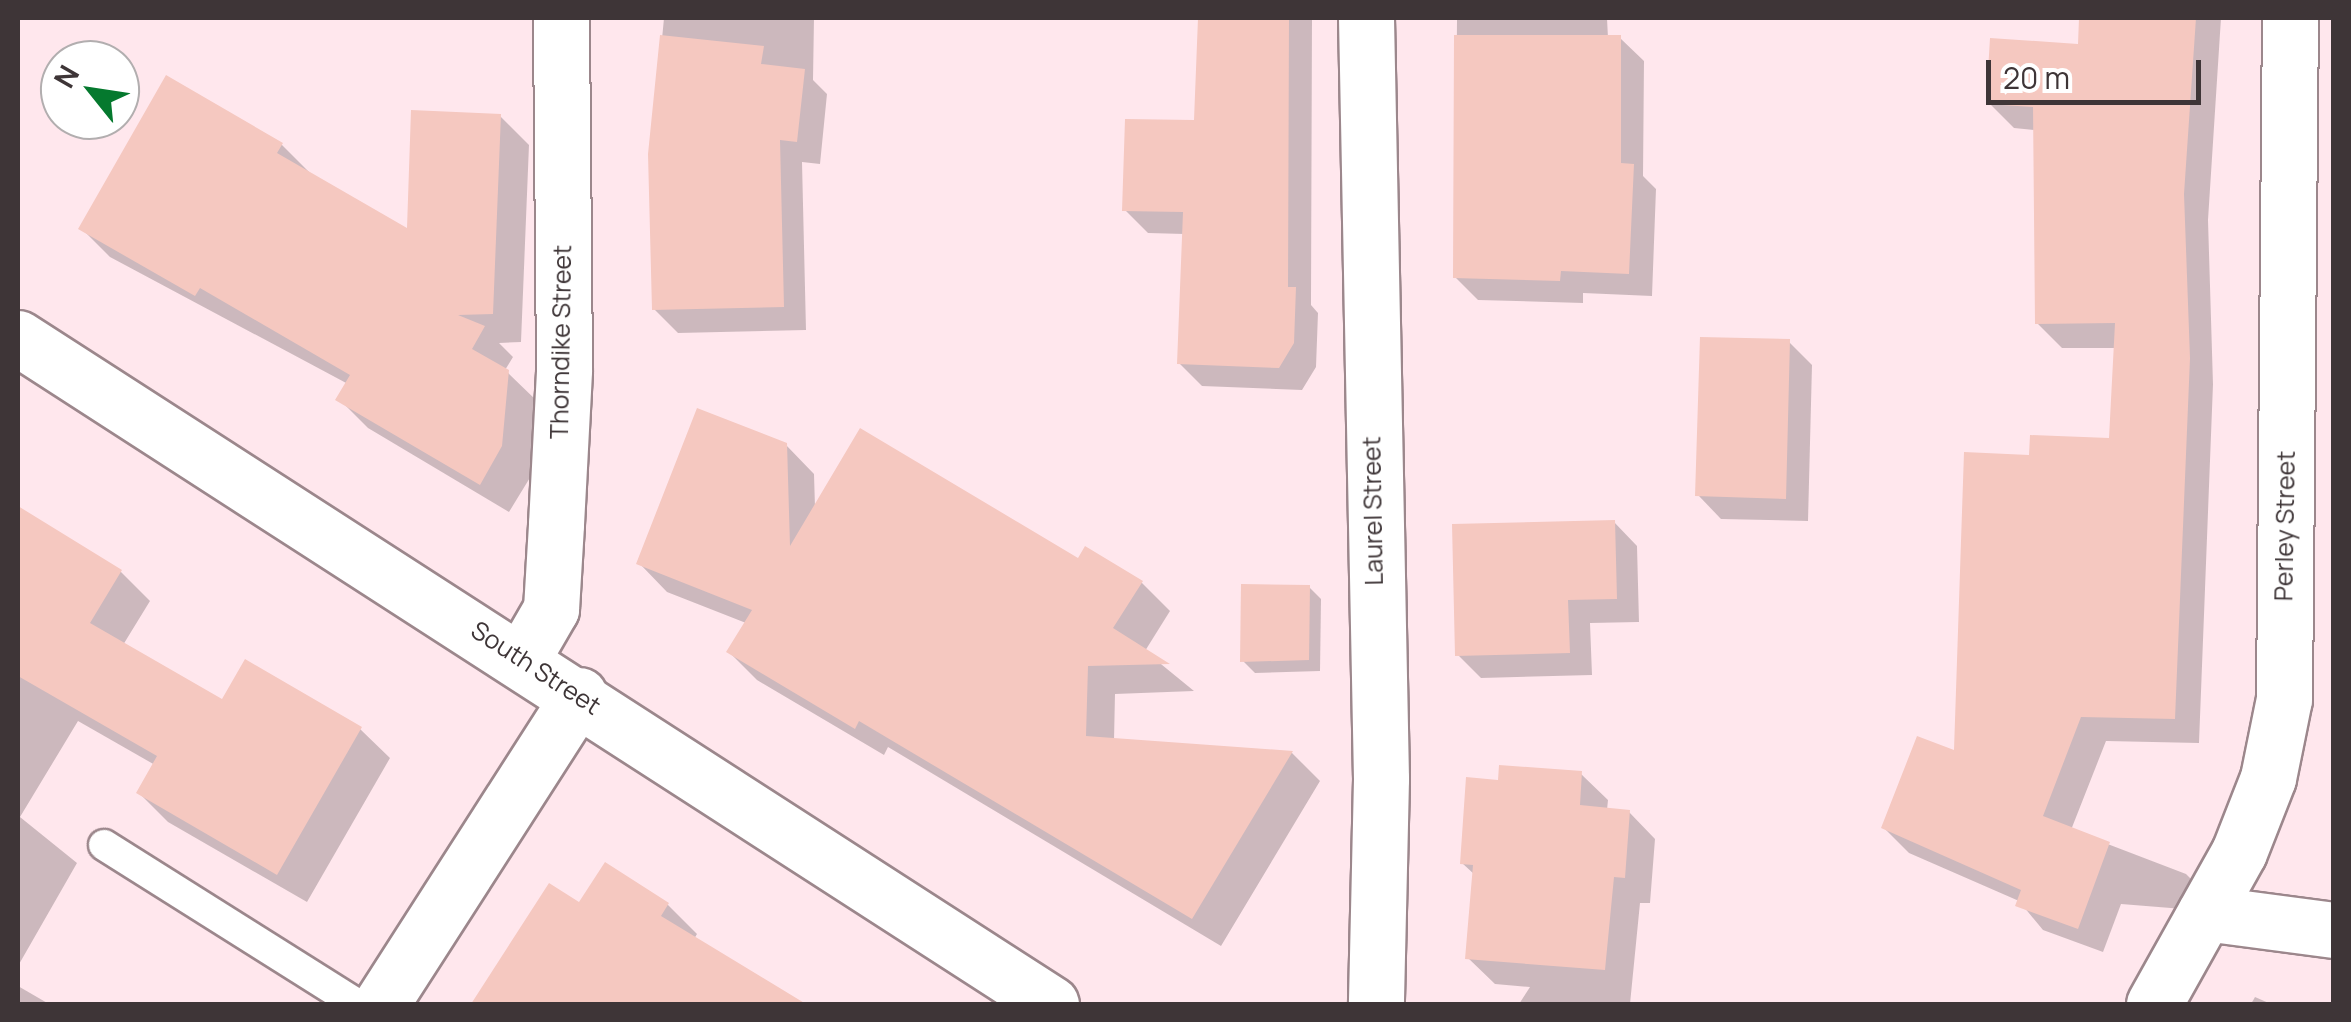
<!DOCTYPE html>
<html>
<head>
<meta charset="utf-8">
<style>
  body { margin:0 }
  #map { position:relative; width:2351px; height:1022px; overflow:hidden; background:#ffe7ed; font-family:Manrope,sans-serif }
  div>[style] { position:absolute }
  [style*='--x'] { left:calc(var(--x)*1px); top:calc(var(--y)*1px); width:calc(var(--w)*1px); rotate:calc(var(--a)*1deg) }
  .shadow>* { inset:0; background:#0003 }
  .building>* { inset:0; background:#f5c8c0 }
  .roads { filter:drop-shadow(2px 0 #9c878c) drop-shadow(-2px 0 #9c878c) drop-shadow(0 2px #9c878c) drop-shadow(0 -2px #9c878c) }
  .service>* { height:30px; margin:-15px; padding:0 15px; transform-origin:15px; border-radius:15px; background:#fff }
  .minor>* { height:55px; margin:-27.5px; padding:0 27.5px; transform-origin:27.5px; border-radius:27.5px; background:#fff }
  .secondary>* { height:55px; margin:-27.5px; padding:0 27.5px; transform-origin:27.5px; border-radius:27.5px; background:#fff }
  span { translate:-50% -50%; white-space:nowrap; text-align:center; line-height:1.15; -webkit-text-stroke:8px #fff; paint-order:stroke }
  .street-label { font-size:25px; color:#3e3537 }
  .frame { position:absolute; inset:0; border:20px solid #3e3537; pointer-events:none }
  .north { position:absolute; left:40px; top:40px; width:100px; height:100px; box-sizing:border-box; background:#fff; border:2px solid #b2aeaf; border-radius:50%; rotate:300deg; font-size:28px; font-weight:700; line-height:40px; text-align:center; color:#3e3537 }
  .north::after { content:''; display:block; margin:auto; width:35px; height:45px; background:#05792e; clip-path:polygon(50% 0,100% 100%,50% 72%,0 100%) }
  .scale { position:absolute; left:1986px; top:60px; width:215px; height:45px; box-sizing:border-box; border:5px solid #3e3537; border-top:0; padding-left:12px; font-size:30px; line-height:35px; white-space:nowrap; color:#3e3537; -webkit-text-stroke:8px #fff; paint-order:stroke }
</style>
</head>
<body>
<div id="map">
  <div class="shadow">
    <div style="clip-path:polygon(664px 18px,814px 18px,813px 80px,827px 94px,820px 164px,802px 162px,806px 330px,678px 333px,654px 309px,651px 154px)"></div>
    <div style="clip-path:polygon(1201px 18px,1312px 18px,1311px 305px,1318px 313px,1316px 367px,1302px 390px,1202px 386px,1179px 363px,1184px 234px,1148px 233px,1125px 210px,1196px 123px)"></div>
    <div style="clip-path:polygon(1457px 18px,1607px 18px,1608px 38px,1620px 38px,1644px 61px,1643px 176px,1656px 189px,1652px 296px,1583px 293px,1583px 303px,1478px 300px,1455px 277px)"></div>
    <div style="clip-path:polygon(2082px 18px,2221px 18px,2208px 220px,2213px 384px,2199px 743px,2106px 741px,2071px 830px,2186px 874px,2211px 899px,2208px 911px,2121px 904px,2103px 952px,2043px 930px,2019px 901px,1909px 853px,1884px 828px,1957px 753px,2032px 458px,2111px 441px,2116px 348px,2062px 348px,2037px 323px,2035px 130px,2014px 128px,1989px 103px,2080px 46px)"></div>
    <div style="clip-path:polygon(167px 79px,282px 145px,311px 174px,409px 232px,500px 116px,529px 145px,521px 342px,499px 343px,513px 357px,505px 370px,537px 401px,531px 476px,509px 512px,368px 428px,339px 399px,348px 384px,110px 257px,81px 228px)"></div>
    <div style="clip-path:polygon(1789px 342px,1812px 365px,1808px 521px,1721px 519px,1698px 495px)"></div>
    <div style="clip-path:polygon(786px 445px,814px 474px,815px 507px,1079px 561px,1142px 583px,1170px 611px,1145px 651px,1194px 691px,1115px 694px,1114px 741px,1292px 753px,1320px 781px,1221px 946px,888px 747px,884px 755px,757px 680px,729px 652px,746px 623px,667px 592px,639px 563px)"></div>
    <div style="clip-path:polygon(18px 508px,121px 572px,150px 601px,123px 645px,222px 703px,360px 729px,390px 758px,307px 902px,168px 822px,139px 793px,155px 765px,78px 721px,20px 817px,77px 863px,18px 966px)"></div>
    <div style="clip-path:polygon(1614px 522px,1637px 546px,1639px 622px,1590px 623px,1592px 675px,1481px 678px,1458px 655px)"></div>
    <div style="clip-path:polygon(1309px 587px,1321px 599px,1320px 671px,1255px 673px,1243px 661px)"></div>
    <div style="clip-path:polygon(1581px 774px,1608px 800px,1607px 810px,1629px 812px,1655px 839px,1650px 903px,1640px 903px,1630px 1004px,1519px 1004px,1530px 987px,1495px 984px,1468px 958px,1475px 875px,1462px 863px,1500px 782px)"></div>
    <div style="clip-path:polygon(550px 887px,580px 905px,668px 905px,697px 934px,694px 939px,801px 1004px,474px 1004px)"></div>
    <div style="clip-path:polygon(18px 986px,49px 1004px,18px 1004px)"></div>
    <div style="clip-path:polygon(2255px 997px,2271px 1004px,2251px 1004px)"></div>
  </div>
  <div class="building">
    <div style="clip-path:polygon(1198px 18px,1289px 18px,1288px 287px,1296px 287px,1294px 343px,1279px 368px,1177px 364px,1183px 212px,1122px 211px,1125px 119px,1194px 120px)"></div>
    <div style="clip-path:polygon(2079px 18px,2196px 18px,2184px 194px,2190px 358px,2175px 719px,2081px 717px,2043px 816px,2110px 842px,2078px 929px,2015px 906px,2021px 890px,1881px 828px,1917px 736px,1954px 750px,1964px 452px,2029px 455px,2030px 435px,2109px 438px,2115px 323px,2035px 324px,2033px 107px,1986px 104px,1990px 38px,2078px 44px)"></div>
    <div style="clip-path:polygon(660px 35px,764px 46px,761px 64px,805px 69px,797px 142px,780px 140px,784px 307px,652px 310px,648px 154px)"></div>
    <div style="clip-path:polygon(1454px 35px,1621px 35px,1621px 163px,1634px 164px,1629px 274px,1561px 271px,1560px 281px,1453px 278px)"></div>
    <div style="clip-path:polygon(166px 75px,283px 143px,277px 153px,407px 228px,411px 110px,501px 114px,493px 314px,458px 315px,485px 326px,472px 349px,509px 370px,502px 446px,480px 485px,335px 400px,350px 375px,200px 288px,195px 296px,78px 229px)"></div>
    <div style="clip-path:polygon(1700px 337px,1790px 339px,1786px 499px,1695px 496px)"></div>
    <div style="clip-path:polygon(697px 408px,787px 443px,790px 546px,860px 428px,1078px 558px,1085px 546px,1143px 581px,1113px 628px,1170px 664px,1088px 666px,1086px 736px,1293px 751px,1192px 919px,859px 721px,855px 729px,726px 652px,752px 610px,636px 564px)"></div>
    <div style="clip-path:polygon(18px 506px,122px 570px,90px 623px,222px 699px,245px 659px,362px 727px,277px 875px,136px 793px,157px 756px,18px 676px)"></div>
    <div style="clip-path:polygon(1615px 520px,1617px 599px,1568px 600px,1570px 653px,1455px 656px,1452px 524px)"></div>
    <div style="clip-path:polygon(1241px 584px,1310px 585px,1309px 660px,1240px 662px)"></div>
    <div style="clip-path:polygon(1499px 765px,1582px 771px,1580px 805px,1630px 810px,1625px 878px,1614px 877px,1605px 970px,1465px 959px,1473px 865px,1460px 864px,1466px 777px,1498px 780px)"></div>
    <div style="clip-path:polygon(605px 862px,669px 903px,661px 916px,806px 1004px,471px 1004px,549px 883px,579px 902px)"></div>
  </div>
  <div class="roads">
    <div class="service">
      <div style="--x:104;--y:845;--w:298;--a:32.2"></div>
    </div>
    <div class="minor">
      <div style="--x:1366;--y:18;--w:761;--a:88.87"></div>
      <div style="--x:1381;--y:779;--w:225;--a:91.3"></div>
      <div style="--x:522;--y:659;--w:58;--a:-59.9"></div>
      <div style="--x:551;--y:609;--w:85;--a:-86.6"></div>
      <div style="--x:556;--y:524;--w:155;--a:-87"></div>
      <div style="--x:564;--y:369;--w:351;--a:-90.5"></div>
      <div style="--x:2205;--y:913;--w:130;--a:7.5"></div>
      <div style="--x:381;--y:1004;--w:367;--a:-57.3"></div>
      <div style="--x:2154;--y:1004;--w:174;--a:-60.8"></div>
      <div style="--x:2239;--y:852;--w:79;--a:-68.6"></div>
      <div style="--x:2268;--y:778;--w:81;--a:-78.6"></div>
      <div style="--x:2284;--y:699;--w:681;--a:-89.5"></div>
    </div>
    <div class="secondary">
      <div style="--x:18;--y:338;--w:1229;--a:32.81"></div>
    </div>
  </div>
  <div class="street-label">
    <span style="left:561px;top:342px;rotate:-89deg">Thorndike Street</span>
    <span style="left:1373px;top:511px;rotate:-91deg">Laurel Street</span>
    <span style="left:2285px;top:526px;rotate:-89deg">Perley Street</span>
    <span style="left:536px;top:668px;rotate:33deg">South Street</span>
  </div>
  <div class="frame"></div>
  <div class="north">N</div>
  <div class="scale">20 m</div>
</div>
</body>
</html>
